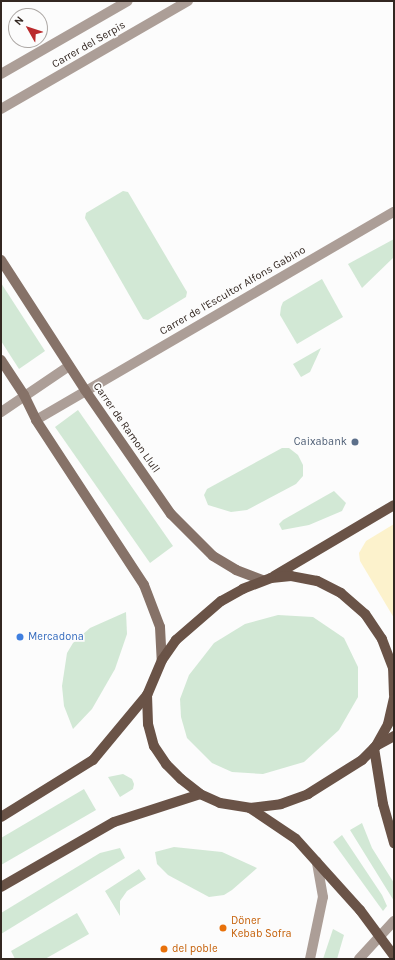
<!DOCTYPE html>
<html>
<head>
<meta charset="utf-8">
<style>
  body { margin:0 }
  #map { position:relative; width:395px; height:960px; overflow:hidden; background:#fcfcfc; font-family:Karla,sans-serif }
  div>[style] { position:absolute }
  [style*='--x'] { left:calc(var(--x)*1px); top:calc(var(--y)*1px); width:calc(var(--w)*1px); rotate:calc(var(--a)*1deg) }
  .green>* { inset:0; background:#d2e8d5 }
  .sand>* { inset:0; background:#fcf2cc }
  .minor>* { height:10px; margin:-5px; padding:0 5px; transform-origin:5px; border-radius:5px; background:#ac9e97 }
  .tertiary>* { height:10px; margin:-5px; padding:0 5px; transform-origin:5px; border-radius:5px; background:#ac9e97 }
  .secondary>* { height:10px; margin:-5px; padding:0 5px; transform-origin:5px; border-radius:5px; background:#867268 }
  .primary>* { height:10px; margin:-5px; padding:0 5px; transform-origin:5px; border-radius:5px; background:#6a5347 }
  .dots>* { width:11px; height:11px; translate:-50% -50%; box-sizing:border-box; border:2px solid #fcfcfc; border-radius:50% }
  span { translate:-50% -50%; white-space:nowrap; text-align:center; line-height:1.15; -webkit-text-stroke:3.5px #fcfcfc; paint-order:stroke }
  .street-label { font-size:11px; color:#332721 }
  .service-label { font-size:11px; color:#4e5e75 }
  .right { translate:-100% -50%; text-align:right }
  .shop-label { font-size:11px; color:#366cbe }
  .left { translate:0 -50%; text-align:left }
  .food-label { font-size:11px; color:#c56008 }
  .frame { position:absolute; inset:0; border:2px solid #332721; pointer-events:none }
  .north { position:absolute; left:8px; top:8px; width:40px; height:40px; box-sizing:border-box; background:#fcfcfc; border:1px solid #aca7a4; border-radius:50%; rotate:309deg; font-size:11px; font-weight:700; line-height:16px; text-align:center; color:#332721 }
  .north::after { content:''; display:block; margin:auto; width:14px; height:18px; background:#ba2a2c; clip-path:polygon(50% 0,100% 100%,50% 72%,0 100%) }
</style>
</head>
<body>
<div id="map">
  <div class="green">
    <div style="clip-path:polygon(123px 191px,128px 192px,187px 292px,186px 297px,148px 320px,143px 319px,85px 218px,86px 213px)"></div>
    <div style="clip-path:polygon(394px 239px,394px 257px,362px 288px,348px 264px)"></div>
    <div style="clip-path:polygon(322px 279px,343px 317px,297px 344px,280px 315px,281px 307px,283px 302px)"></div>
    <div style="clip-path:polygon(1px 283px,45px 351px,19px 369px,1px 341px)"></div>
    <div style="clip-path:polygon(321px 348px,310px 372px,301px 377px,293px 364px)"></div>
    <div style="clip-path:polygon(78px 410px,173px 546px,150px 563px,55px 427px)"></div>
    <div style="clip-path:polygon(282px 448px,289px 448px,298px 455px,303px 465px,303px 476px,296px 484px,247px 510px,231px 512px,208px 505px,204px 495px,207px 489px)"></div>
    <div style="clip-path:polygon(334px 491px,346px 503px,342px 511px,309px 525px,282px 530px,279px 524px,283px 520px)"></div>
    <div style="clip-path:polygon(126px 612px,127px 634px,115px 669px,92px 709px,73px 729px,64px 706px,62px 686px,67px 653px,73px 643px,90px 628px)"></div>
    <div style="clip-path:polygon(278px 615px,313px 617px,344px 638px,358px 667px,358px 697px,339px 730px,304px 762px,263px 774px,232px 772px,212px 763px,187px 738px,181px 717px,180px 699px,189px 675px,214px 643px,245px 624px)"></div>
    <div style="clip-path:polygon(123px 774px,132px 779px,134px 784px,133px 789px,120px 797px,108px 777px)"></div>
    <div style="clip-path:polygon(84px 789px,96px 810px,1px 865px,1px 838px)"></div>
    <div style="clip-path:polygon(362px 823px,372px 848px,394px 883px,394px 901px,350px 830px)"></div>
    <div style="clip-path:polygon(342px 835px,382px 895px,387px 906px,383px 911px,333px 842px)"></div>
    <div style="clip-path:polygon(174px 847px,222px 852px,257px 868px,232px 890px,224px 895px,209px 897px,168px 875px,157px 864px,155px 852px)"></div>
    <div style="clip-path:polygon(120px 848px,125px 858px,1px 934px,1px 913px,100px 853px)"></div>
    <div style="clip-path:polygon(139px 869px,146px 879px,127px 891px,120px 901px,120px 916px,105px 891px)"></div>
    <div style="clip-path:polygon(77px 913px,89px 934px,45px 959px,15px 959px,11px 951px)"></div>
    <div style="clip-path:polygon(333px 929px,344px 935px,337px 959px,323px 959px)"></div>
  </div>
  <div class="sand">
    <div style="clip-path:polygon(394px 524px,394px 618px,360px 561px,359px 553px,366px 541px)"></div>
  </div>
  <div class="minor">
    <div style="--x:1;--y:412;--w:82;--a:-34.1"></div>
    <div style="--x:36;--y:420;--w:414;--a:-30.2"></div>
  </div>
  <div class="tertiary">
    <div style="--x:1;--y:74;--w:146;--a:-29.9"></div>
    <div style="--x:1;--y:109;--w:216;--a:-30"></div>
    <div style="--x:310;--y:959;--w:63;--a:-78.2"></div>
    <div style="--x:323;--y:897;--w:36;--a:-100"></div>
    <div style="--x:359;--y:959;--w:52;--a:-47.4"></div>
  </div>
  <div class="secondary">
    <div style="--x:1;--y:260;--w:155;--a:57.1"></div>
    <div style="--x:85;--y:390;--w:151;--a:55.3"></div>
    <div style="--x:171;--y:514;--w:59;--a:45"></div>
    <div style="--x:213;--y:556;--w:27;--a:31"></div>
    <div style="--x:236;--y:570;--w:28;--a:21"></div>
    <div style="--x:1;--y:360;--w:42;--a:56.7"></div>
    <div style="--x:24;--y:395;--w:28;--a:64"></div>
    <div style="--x:36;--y:420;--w:197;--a:56.8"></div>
    <div style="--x:144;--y:585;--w:45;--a:69.1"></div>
    <div style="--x:160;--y:627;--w:33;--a:87"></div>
  </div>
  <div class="primary">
    <div style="--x:274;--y:576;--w:139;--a:-30.6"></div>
    <div style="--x:394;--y:695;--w:27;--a:-92"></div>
    <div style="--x:393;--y:668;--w:31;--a:-111"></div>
    <div style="--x:382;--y:639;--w:30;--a:-124"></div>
    <div style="--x:365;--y:614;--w:32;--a:-139"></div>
    <div style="--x:341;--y:593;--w:27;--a:-153"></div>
    <div style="--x:317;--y:581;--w:26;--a:-169"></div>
    <div style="--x:291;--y:576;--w:20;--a:174"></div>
    <div style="--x:271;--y:578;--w:30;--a:159"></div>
    <div style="--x:243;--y:589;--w:25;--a:151"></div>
    <div style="--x:221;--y:601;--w:60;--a:139.1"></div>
    <div style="--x:176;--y:640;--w:24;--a:125"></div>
    <div style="--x:162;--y:660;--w:38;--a:113"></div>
    <div style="--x:147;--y:695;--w:29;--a:88"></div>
    <div style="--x:148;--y:724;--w:23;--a:75"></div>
    <div style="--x:154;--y:746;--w:22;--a:56"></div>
    <div style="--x:166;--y:764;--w:21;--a:45"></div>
    <div style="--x:181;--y:779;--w:24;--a:38"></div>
    <div style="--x:200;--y:794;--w:22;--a:24"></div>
    <div style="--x:220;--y:803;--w:30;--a:9"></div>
    <div style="--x:250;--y:808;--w:31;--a:-7"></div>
    <div style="--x:281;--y:804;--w:29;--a:-20"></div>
    <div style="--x:308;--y:794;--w:64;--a:-32.2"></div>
    <div style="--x:362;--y:760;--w:20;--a:-45"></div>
    <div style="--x:376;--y:746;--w:25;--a:-61"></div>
    <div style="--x:388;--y:724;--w:26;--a:-77"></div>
    <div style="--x:376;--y:746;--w:21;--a:-29"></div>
    <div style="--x:374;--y:748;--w:57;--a:80.9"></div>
    <div style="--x:383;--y:804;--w:41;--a:74.2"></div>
    <div style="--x:250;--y:808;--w:55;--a:34"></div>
    <div style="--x:296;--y:839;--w:96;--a:48"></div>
    <div style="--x:360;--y:910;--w:57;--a:53.5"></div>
    <div style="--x:1;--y:817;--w:108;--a:-31.8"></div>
    <div style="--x:93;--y:760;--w:85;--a:-50.3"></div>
    <div style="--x:1;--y:887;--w:130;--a:-29.9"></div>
    <div style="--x:114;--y:822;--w:90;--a:-18"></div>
  </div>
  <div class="dots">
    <div style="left:355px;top:442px;background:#5c6f8a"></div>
    <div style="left:20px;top:637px;background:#3f7fe0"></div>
    <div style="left:223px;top:928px;background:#e8710a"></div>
    <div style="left:164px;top:949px;background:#e8710a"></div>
  </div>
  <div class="street-label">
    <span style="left:89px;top:45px;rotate:-30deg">Carrer del Serpis</span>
    <span style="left:233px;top:291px;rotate:-30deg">Carrer de l'Escultor Alfons Gabino</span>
    <span style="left:126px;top:428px;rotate:55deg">Carrer de Ramon Llull</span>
  </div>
  <div class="service-label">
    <span class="right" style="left:347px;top:442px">Caixabank</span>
  </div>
  <div class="shop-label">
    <span class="left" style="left:28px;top:637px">Mercadona</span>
  </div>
  <div class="food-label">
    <span class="left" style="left:231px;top:928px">Döner<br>Kebab Sofra</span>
    <span class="left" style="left:172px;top:949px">del poble</span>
  </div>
  <div class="frame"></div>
  <div class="north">N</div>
</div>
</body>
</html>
